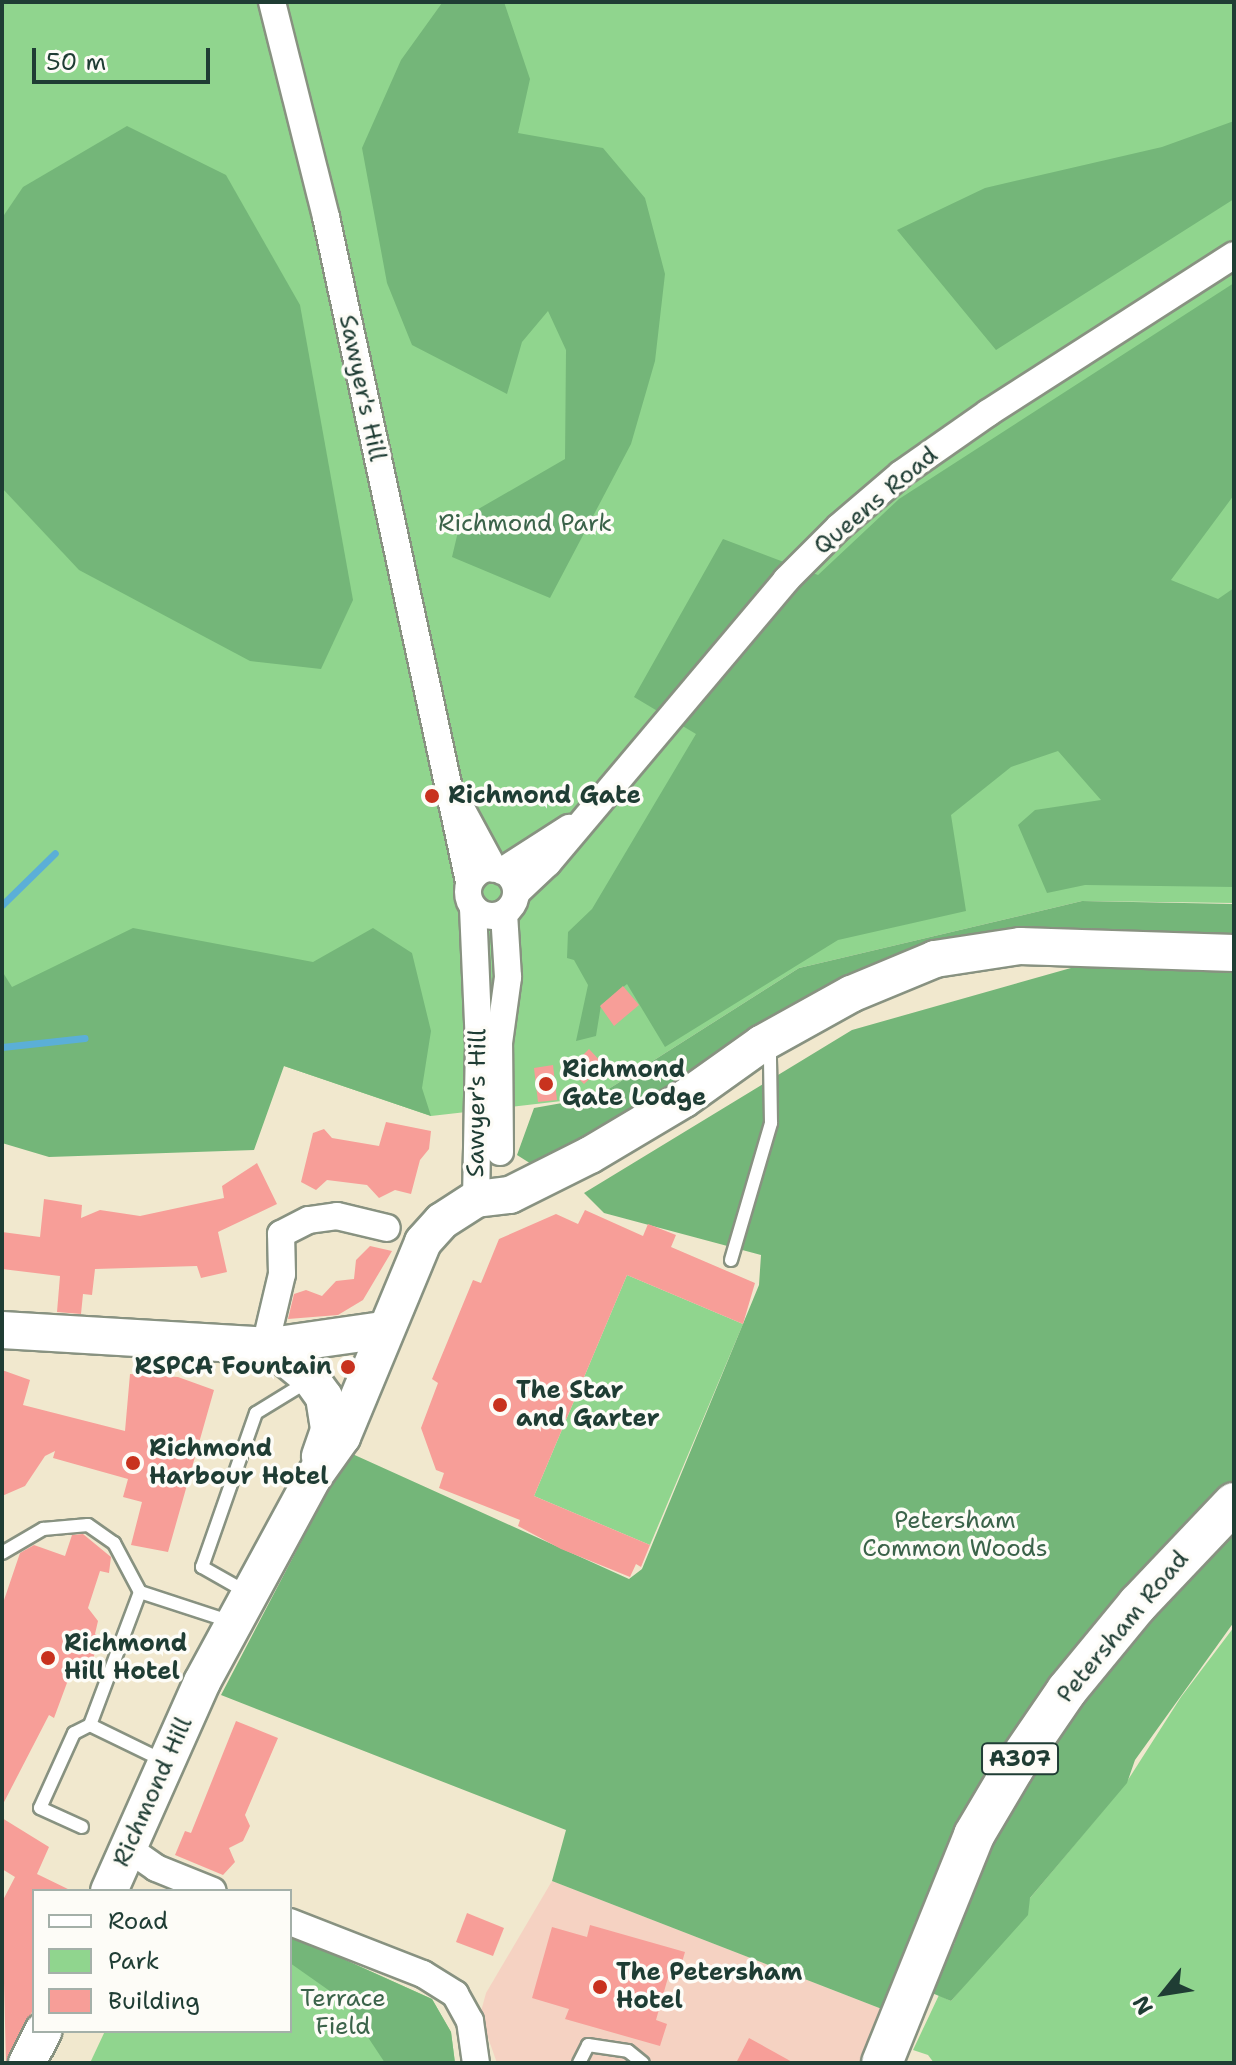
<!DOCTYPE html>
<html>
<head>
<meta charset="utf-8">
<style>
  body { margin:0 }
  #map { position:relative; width:1236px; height:2065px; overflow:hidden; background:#f1e8ce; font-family:"Shantell Sans",sans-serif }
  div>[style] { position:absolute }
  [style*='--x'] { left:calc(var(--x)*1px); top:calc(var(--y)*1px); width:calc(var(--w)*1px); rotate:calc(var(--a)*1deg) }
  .built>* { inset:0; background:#f5d2c2 }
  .green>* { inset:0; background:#90d58e }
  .forest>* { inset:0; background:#74b679 }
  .stream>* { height:7px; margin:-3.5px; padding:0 3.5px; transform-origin:3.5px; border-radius:3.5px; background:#5bafd7 }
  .building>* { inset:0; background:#f79e98 }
  .roads { filter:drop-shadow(2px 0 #889281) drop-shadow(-2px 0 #889281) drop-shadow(0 2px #889281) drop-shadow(0 -2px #889281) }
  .lane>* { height:12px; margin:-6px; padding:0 6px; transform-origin:6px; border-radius:6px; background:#fff }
  .street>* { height:26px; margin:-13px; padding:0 13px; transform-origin:13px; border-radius:13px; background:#fff }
  .street>.ring { margin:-13px; padding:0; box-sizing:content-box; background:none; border:26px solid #fff; border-radius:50% }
  .secondary>* { height:36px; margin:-18px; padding:0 18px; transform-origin:18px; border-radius:18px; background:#fff }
  .primary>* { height:40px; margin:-20px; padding:0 20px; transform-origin:20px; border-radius:20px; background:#fff }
  .dots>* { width:22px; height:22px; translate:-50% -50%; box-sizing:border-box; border:4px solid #fdfcf7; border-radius:50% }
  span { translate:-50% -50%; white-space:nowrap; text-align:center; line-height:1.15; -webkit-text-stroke:7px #fdfcf7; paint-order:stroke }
  .shield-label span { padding:2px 6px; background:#fdfcf7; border:2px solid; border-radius:6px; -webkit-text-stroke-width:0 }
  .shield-label { font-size:22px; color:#1f3d34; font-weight:700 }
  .street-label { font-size:24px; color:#1f3d34 }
  .park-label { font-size:24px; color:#3b634a }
  .poi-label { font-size:24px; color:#1f3d34; font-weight:700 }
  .left { translate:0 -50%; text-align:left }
  .right { translate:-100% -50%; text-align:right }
  .frame { position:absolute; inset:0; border:4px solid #1f3d34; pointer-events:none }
  .legend { position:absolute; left:32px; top:1889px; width:260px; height:144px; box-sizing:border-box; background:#fdfcf7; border:2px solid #a4b0a9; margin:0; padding:10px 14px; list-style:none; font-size:24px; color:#1f3d34 }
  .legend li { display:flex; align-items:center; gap:16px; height:40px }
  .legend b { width:40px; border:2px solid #a4b0a9 }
  .north { position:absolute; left:1124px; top:1953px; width:80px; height:80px; -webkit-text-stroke:6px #fdfcf7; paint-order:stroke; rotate:240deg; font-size:22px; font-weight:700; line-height:32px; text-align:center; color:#1f3d34 }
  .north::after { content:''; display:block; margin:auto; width:28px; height:36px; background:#1f3d34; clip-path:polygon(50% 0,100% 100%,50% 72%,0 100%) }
  .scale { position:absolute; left:32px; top:48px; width:178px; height:36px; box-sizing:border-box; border:4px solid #1f3d34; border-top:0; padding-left:10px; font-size:24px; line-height:28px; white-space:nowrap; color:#1f3d34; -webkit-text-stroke:6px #fdfcf7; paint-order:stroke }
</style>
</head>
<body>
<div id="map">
  <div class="built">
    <div style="clip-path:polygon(552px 1881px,887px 2011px,861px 2063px,497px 2063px,480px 2015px,486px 1993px)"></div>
  </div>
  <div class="green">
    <div style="clip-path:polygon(2px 2px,1234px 2px,1234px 903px,1082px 901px,799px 968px,596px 1097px,431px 1116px,284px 1066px,2px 1137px)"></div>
    <div style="clip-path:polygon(627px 1275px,743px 1324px,650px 1545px,534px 1496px)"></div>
    <div style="clip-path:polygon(1234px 1627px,1234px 2063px,934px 2063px,928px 2055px,913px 2050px,939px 1995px,951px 2001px,983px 1963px,1030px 1898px,1126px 1783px,1181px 1697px)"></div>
    <div style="clip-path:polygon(290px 1935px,432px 1999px,451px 2032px,455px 2063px,90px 2063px,105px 2031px,290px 2031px)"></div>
  </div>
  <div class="forest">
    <div style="clip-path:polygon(504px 2px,530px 79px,518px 133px,603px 148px,645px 198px,665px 274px,655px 361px,631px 444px,550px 598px,452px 557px,461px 519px,565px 459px,566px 350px,548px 311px,522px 342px,507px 394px,412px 345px,387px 283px,362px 148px,401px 60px,442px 3px)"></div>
    <div style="clip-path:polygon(1234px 121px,1234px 199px,996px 350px,897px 230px,985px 188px,1162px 147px)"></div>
    <div style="clip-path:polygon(127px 126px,226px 175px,300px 305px,353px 600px,321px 669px,250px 661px,79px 570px,2px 488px,2px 218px,23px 187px)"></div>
    <div style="clip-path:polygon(1234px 283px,1234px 495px,1171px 580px,1218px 599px,1234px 588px,1234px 887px,1085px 885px,1047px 893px,1018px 825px,1035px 810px,1101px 800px,1058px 751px,1011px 767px,951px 815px,966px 911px,838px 940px,665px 1047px,627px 984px,601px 1005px,596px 1036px,576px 1041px,588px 985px,574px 960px,567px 958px,568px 932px,592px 909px,696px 734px,634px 697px,723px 539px,818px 575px,899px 499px)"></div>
    <div style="clip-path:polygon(1082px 901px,1234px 904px,1234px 942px,1027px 935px,716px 1060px,536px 1167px,517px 1155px,534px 1108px,596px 1097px,799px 968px)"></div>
    <div style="clip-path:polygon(133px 928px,313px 962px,373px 928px,412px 953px,431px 1031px,422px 1088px,431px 1116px,284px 1066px,254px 1150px,49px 1157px,2px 1143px,2px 971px,12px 987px)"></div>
    <div style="clip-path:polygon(1078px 966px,1234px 970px,1234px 1622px,1135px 1760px,1127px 1783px,1030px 1898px,1028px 1915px,951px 2001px,932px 1993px,955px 1942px,915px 1922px,887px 2011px,552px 1881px,566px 1830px,221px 1695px,348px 1452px,629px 1579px,642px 1569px,759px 1285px,761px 1255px,604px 1213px,584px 1193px,852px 1030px)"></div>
    <div style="clip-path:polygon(290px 1935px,432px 1999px,451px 2032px,455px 2063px,385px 2063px,344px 2001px,290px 1963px)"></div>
  </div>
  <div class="stream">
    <div style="--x:2;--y:905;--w:74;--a:-44.5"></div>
    <div style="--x:2;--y:1047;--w:83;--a:-6.2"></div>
  </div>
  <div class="building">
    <div style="clip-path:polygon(623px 986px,639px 1005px,614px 1026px,600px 1006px)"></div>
    <div style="clip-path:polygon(589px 1049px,604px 1065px,584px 1084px,569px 1069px)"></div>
    <div style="clip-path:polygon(553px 1065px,557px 1100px,538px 1102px,534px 1068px)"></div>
    <div style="clip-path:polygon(386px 1122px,431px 1131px,429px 1149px,420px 1160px,411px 1194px,395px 1190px,379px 1198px,367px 1185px,327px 1180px,316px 1190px,301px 1182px,313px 1133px,324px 1129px,332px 1138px,379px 1146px)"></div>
    <div style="clip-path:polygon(257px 1163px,277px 1204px,218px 1232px,227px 1272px,201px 1278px,197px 1266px,95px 1269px,92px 1295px,83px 1294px,81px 1314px,57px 1312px,60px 1276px,2px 1269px,2px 1232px,40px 1237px,44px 1199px,82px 1205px,81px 1218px,100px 1210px,140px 1216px,224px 1198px,222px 1186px)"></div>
    <div style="clip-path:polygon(585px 1210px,643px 1236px,648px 1224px,676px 1235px,671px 1247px,755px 1283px,743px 1324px,627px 1275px,534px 1496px,650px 1545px,641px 1567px,636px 1564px,630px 1577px,561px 1549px,518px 1526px,520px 1520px,439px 1488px,444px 1473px,436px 1470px,421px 1428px,438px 1383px,432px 1379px,473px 1280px,481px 1283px,499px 1239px,556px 1214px,578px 1224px)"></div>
    <div style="clip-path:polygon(370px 1246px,392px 1251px,363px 1300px,338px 1315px,288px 1319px,294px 1294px,306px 1290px,322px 1296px,336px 1281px,354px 1279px,356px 1260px)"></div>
    <div style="clip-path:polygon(2px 1370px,30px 1380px,23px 1405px,125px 1431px,130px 1374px,178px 1377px,214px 1390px,168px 1552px,131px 1545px,142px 1502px,123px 1497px,128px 1479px,53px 1458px,55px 1451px,45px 1456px,25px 1486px,2px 1496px)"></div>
    <div style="clip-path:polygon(83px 1534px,111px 1557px,109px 1573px,100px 1571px,88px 1608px,98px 1621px,95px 1634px,101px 1637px,86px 1677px,71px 1672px,54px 1718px,49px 1715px,2px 1806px,2px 1606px,20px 1553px,34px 1545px,65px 1556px,72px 1535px)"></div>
    <div style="clip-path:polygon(236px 1721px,278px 1738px,245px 1815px,250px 1826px,243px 1841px,229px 1848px,235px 1862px,223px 1875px,175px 1855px,185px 1831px,191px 1833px)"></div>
    <div style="clip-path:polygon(2px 1818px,49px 1847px,37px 1874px,72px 1891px,34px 1891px,34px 2008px,6px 2063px,2px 1902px,15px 1877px,2px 1869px)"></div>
    <div style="clip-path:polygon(467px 1913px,504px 1928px,493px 1956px,456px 1942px)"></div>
    <div style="clip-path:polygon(590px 1925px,685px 1952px,678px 1976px,669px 1974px,656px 2020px,667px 2024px,660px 2046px,565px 2019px,569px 2009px,532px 1998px,552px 1927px,587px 1937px)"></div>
    <div style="clip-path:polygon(749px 2038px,794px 2063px,736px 2063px)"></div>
  </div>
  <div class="roads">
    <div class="lane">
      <div style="--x:731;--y:1260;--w:143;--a:-73.7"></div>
      <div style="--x:771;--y:1123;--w:66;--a:-90.9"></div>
      <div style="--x:770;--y:1057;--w:12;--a:-125"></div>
      <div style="--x:2;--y:1553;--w:48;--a:-30.3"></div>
      <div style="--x:43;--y:1529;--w:45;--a:-5.1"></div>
      <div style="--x:88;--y:1525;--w:32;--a:35"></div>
      <div style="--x:114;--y:1543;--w:55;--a:62"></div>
      <div style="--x:140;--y:1592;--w:142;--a:110.6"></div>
      <div style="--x:90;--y:1725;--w:18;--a:153"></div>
      <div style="--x:74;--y:1733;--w:82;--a:114.4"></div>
      <div style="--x:40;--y:1808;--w:46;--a:24.3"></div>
      <div style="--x:140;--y:1592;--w:97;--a:18.1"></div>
      <div style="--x:248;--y:1593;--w:53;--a:-150.5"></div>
      <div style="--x:202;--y:1567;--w:163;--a:-70.7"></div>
      <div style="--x:256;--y:1413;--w:61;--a:-31.6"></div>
      <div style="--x:90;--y:1725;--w:82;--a:25.9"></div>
      <div style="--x:579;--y:2063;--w:20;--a:-63"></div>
      <div style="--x:588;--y:2045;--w:40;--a:8.5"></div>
      <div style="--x:628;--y:2051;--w:19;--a:39"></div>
    </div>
    <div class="street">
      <div style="--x:272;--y:2;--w:222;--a:75.9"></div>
      <div style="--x:326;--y:217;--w:680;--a:77.86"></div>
      <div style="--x:461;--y:808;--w:69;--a:61.6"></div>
      <div class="ring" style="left:468px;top:868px;width:22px;height:22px"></div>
      <div style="--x:502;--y:871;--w:80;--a:-32.7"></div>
      <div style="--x:516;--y:893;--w:44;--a:-43.2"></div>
      <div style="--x:548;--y:863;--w:370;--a:-49.9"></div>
      <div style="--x:786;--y:580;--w:75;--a:-45"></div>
      <div style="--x:839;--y:527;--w:82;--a:-40.5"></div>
      <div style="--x:901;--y:474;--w:106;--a:-35"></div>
      <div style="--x:988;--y:413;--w:292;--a:-32.7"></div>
      <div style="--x:473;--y:908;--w:136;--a:87.5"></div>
      <div style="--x:479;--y:1044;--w:155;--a:91.1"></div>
      <div style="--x:500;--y:1152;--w:109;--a:-90.5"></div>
      <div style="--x:499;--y:1043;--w:67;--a:-82.2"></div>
      <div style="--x:508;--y:977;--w:64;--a:-93.6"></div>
      <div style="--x:265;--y:1346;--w:74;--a:-76.7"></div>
      <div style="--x:282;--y:1274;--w:40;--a:-91.4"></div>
      <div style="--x:281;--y:1234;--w:31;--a:-27"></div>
      <div style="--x:309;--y:1220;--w:28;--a:-8"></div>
      <div style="--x:337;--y:1216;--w:51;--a:13.5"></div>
      <div style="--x:129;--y:1849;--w:33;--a:35"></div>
      <div style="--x:156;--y:1868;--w:61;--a:22"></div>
      <div style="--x:290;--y:1922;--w:143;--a:21.4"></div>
      <div style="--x:423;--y:1974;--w:38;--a:32"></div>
      <div style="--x:455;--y:1994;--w:31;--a:61"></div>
      <div style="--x:470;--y:2021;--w:42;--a:81.9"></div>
    </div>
    <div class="secondary">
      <div style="--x:2;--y:1330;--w:269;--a:3.4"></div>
      <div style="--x:271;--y:1346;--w:114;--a:-8.1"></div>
      <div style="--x:271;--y:1346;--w:52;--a:39.5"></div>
      <div style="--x:311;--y:1379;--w:22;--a:54"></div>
      <div style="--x:324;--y:1397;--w:33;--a:81"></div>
      <div style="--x:329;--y:1430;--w:28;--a:109"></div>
      <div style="--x:109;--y:1891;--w:229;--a:-66"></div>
      <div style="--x:202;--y:1682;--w:231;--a:-61.5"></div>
      <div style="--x:312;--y:1479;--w:52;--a:-54.5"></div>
      <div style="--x:342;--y:1437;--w:211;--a:-67.4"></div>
      <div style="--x:423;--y:1242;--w:28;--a:-48"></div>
      <div style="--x:442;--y:1221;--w:40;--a:-32.9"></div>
      <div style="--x:476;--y:1199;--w:34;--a:-7"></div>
      <div style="--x:510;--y:1195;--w:89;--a:-26.6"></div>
      <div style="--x:590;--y:1155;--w:109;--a:-30.8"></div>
      <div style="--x:684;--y:1099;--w:95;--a:-35.5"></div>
      <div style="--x:761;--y:1044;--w:103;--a:-29.1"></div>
      <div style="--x:851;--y:994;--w:91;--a:-22.6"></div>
      <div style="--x:935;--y:959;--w:86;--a:-8.7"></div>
      <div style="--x:1020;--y:946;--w:214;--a:1.9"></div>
      <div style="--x:27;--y:2063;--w:36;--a:-63"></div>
    </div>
    <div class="primary">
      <div style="--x:882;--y:2063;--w:246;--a:-68"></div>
      <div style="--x:974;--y:1835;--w:77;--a:-59.4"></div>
      <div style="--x:1013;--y:1769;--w:96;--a:-55.6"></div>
      <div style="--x:1067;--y:1690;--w:112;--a:-50.5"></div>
      <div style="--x:1138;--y:1604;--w:139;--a:-46.5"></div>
    </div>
  </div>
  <div class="dots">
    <div style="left:432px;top:796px;background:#c8321e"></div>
    <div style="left:546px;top:1084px;background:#c8321e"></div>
    <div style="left:348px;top:1367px;background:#c8321e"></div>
    <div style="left:500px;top:1405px;background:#c8321e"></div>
    <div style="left:133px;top:1463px;background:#c8321e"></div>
    <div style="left:48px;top:1658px;background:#c8321e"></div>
    <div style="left:600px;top:1987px;background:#c8321e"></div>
  </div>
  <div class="shield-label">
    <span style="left:1020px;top:1759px">A307</span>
  </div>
  <div class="street-label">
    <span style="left:362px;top:388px;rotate:78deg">Sawyer's Hill</span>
    <span style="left:876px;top:501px;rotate:-40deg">Queens Road</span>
    <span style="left:477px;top:1103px;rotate:-89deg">Sawyer's Hill</span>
    <span style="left:1123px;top:1627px;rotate:-50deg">Petersham Road</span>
    <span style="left:153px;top:1792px;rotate:-66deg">Richmond Hill</span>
  </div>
  <div class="park-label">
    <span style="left:525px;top:524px">Richmond Park</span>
    <span style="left:955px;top:1535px">Petersham<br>Common Woods</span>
    <span style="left:343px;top:2013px">Terrace<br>Field</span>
  </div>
  <div class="poi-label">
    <span class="left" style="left:448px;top:796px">Richmond Gate</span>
    <span class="left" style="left:562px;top:1084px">Richmond<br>Gate Lodge</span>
    <span class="right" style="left:332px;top:1367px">RSPCA Fountain</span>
    <span class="left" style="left:516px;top:1405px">The Star<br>and Garter</span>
    <span class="left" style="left:149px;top:1463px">Richmond<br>Harbour Hotel</span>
    <span class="left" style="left:64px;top:1658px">Richmond<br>Hill Hotel</span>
    <span class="left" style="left:616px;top:1987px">The Petersham<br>Hotel</span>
  </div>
  <div class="frame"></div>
  <ul class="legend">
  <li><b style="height:10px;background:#fff"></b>Road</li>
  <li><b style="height:22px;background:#90d58e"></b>Park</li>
  <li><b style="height:22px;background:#f79e98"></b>Building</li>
  </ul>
  <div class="north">N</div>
  <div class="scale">50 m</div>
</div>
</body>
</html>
